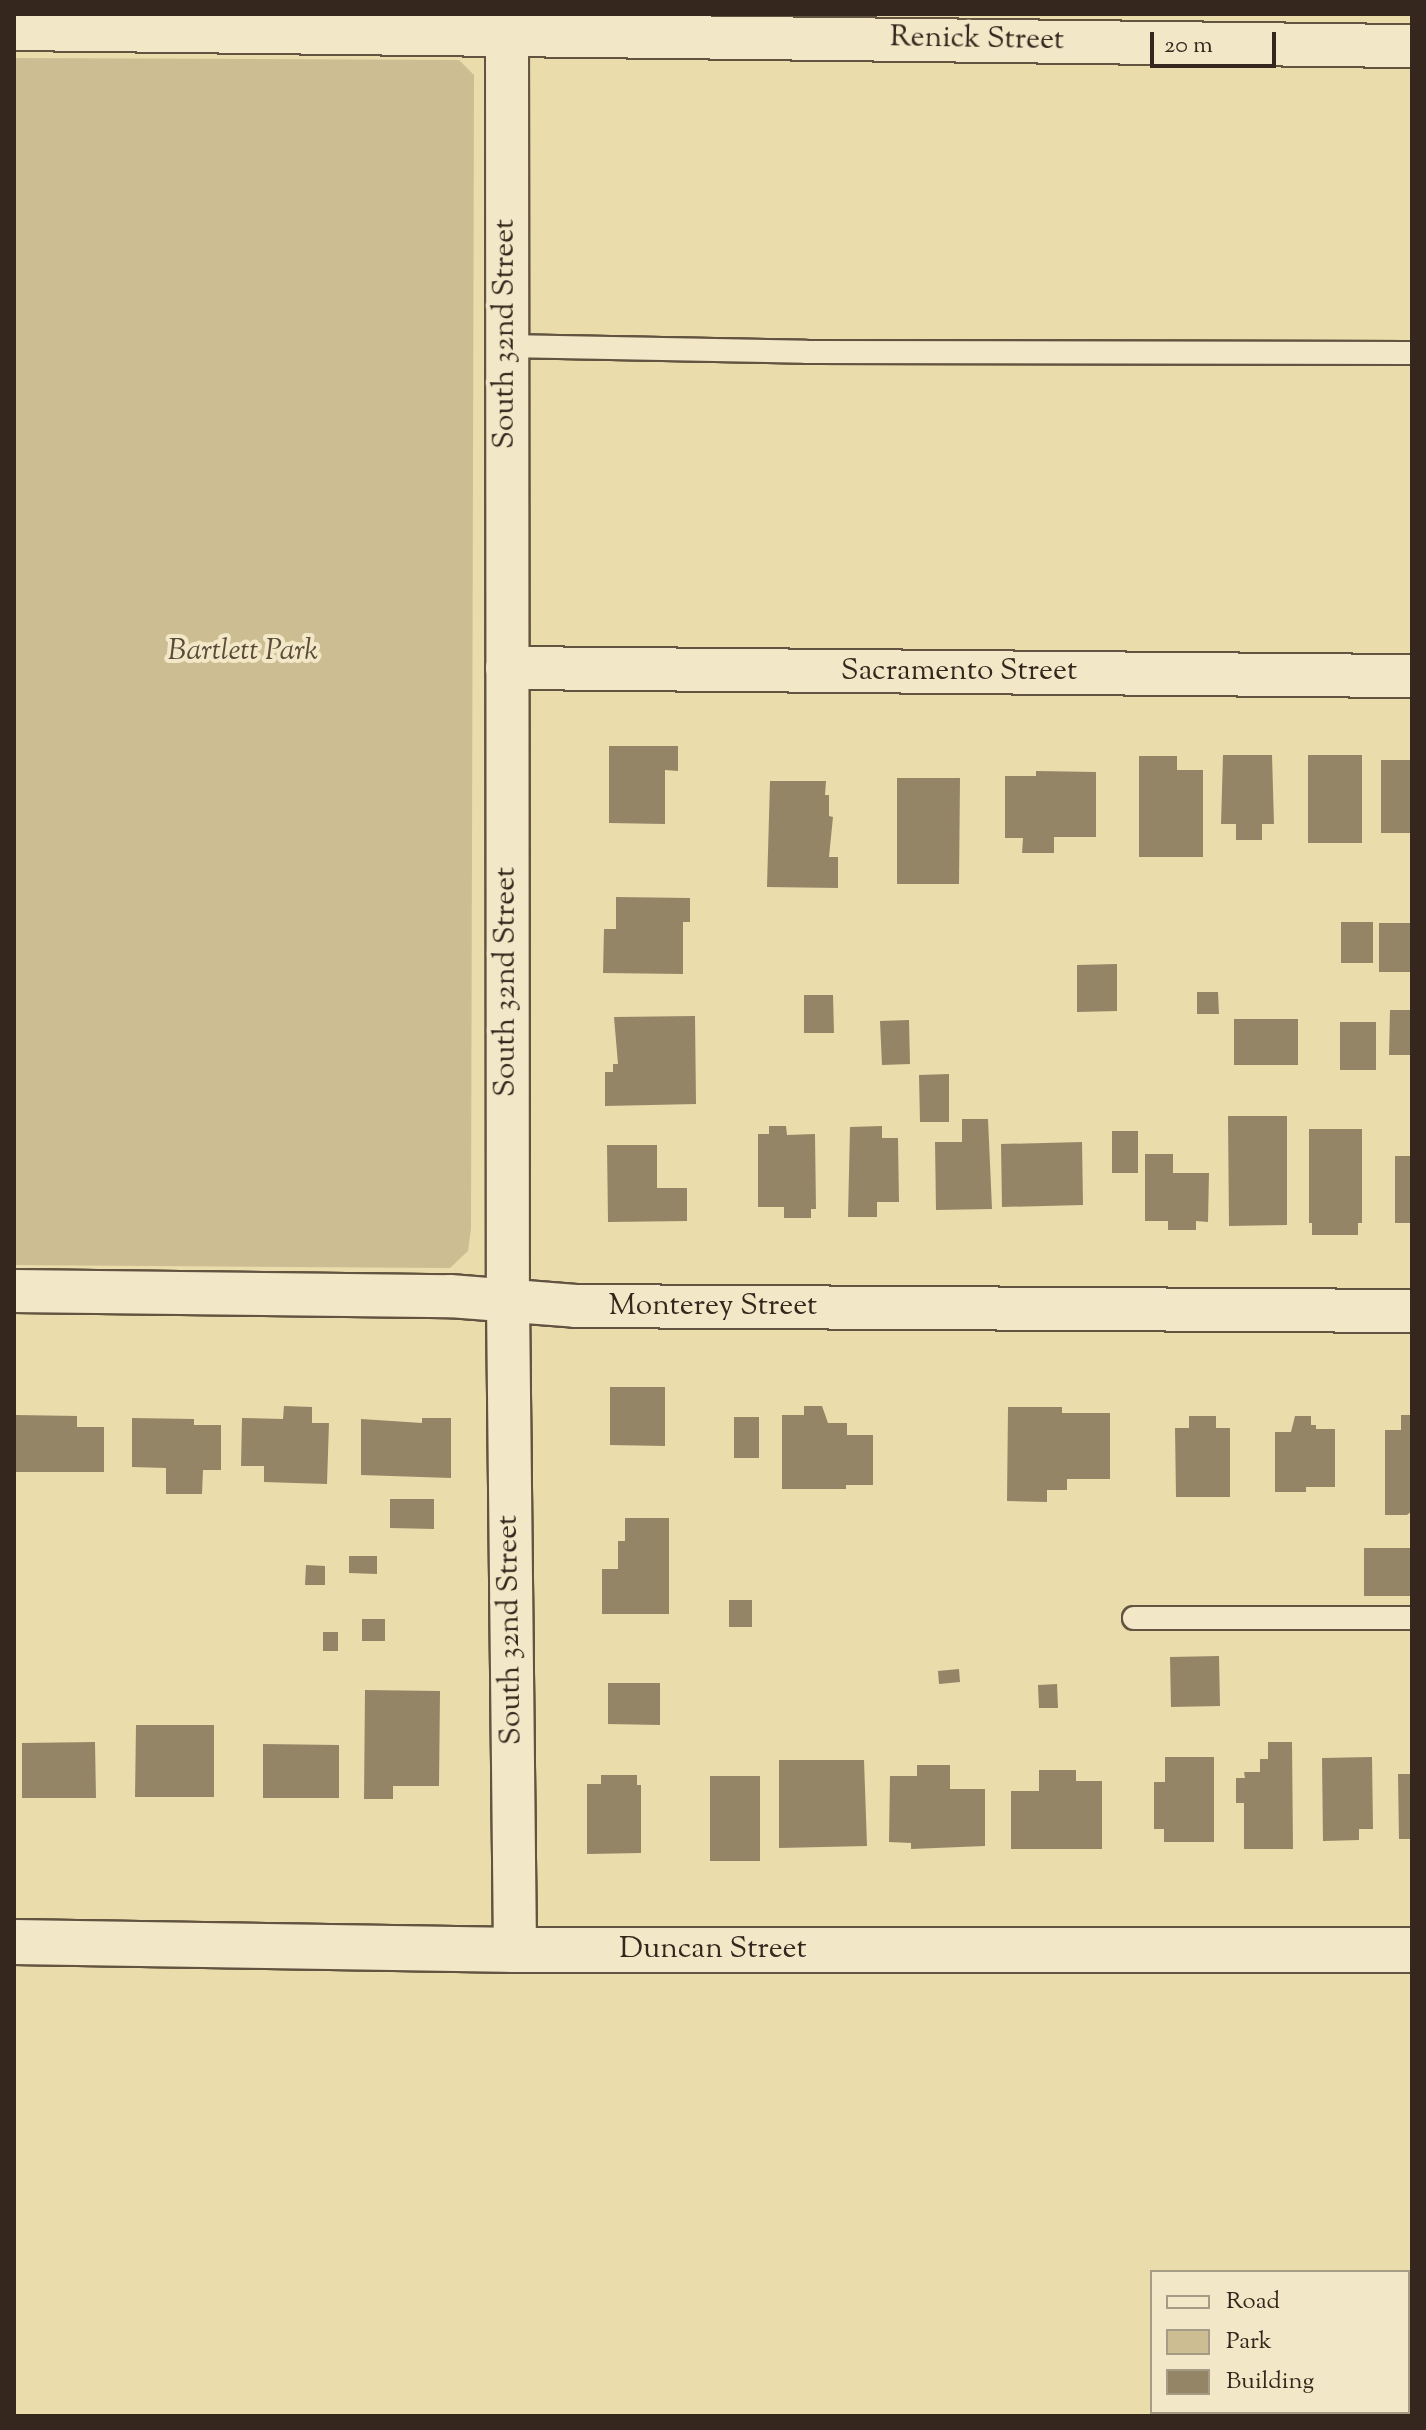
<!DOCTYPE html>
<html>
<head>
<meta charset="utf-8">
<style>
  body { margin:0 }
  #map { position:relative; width:1426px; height:2430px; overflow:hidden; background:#ebdcab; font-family:"Sorts Mill Goudy",serif }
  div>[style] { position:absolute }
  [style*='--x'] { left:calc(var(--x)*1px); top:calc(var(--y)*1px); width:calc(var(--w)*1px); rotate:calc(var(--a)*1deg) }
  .green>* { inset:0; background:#ccbd93 }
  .building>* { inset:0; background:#948567 }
  .roads { filter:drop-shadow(2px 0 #625440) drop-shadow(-2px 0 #625440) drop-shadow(0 2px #625440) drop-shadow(0 -2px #625440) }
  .lane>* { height:22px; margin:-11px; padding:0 11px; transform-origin:11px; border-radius:11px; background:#f2e8c8 }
  .street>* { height:42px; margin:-21px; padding:0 21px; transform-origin:21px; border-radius:21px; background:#f2e8c8 }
  .secondary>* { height:44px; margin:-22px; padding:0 22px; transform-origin:22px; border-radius:22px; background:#f2e8c8 }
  span { translate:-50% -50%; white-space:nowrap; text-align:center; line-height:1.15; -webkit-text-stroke:8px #f2e8c8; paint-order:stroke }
  .street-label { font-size:30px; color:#35271d }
  .park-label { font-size:30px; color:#5b4c3a; font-style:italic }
  .frame { position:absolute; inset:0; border:16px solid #35271d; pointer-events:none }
  .legend { position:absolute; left:1150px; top:2270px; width:260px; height:144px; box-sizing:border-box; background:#f2e8c8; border:2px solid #a69b84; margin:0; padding:10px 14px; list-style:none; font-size:24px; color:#35271d }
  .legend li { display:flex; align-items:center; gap:16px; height:40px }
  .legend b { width:40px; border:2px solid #a69b84 }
  .scale { position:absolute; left:1150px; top:32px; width:126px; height:36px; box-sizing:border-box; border:4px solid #35271d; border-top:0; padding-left:10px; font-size:24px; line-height:28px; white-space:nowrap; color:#35271d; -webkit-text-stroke:6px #f2e8c8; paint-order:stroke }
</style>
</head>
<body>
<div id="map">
  <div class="green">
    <div style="clip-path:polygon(14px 58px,459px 60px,474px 75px,471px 1229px,468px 1251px,450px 1268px,14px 1265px)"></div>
  </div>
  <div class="building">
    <div style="clip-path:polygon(609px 746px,678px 746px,678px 771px,665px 770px,665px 824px,609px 823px)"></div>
    <div style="clip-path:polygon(1223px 755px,1272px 755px,1274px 824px,1262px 824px,1262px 840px,1236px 840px,1236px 824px,1221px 824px)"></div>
    <div style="clip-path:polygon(1308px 755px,1362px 755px,1362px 843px,1308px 843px)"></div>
    <div style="clip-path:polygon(1139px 756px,1177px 756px,1177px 770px,1203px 770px,1203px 857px,1139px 857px)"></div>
    <div style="clip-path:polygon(1381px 760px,1412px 760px,1412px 833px,1381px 833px)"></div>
    <div style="clip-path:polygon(1036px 771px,1096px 772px,1096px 837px,1054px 837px,1054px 853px,1022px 853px,1023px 838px,1005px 838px,1005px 776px,1036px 776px)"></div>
    <div style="clip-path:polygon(897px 778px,960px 778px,959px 884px,897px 884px)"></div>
    <div style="clip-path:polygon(770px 781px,826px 781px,825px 795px,829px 795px,829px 816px,833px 817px,829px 857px,838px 857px,838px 888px,767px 887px)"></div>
    <div style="clip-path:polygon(616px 897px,690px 898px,690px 922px,683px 922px,683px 974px,603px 973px,604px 929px,616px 929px)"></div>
    <div style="clip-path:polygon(1341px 922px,1373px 922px,1373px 963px,1341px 963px)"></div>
    <div style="clip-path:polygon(1379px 923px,1412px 923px,1412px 972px,1379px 972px)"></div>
    <div style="clip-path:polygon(1117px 964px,1117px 1011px,1077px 1012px,1077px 965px)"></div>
    <div style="clip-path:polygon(1197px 992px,1218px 992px,1219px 1014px,1197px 1014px)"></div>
    <div style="clip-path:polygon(804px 995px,833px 995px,834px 1033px,804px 1033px)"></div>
    <div style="clip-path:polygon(1390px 1010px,1412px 1010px,1412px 1055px,1389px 1055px)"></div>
    <div style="clip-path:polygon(695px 1016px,696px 1104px,605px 1106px,605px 1072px,613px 1072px,613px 1064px,618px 1064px,614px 1017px)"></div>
    <div style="clip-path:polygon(1234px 1019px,1298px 1019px,1298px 1065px,1234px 1065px)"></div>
    <div style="clip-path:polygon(909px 1020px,910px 1064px,882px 1065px,880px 1021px)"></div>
    <div style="clip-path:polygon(1340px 1022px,1376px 1022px,1376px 1070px,1340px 1070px)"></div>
    <div style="clip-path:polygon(949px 1074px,949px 1122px,920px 1122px,919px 1075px)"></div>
    <div style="clip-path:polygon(1228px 1116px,1287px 1116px,1287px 1225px,1229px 1226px)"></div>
    <div style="clip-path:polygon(962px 1119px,988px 1119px,992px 1209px,936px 1210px,935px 1142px,962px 1142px)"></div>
    <div style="clip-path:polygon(769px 1126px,786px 1126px,787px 1135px,815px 1134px,816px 1209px,811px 1209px,811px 1218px,784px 1218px,784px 1207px,758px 1207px,758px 1134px,769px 1134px)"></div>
    <div style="clip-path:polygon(882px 1126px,882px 1138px,898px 1138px,899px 1202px,877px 1202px,877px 1217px,848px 1217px,850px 1127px)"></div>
    <div style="clip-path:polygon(1309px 1129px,1362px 1129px,1362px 1223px,1358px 1223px,1358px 1235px,1312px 1235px,1312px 1223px,1309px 1223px)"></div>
    <div style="clip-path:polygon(1112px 1131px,1138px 1131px,1138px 1173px,1112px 1173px)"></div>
    <div style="clip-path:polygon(1082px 1142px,1083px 1205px,1002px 1207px,1001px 1144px)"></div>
    <div style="clip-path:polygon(607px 1145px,657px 1145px,657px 1188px,687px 1188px,687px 1221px,608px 1222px)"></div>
    <div style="clip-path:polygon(1145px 1154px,1173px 1154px,1173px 1173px,1209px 1173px,1208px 1222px,1196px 1221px,1196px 1230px,1168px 1230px,1168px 1221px,1145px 1221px)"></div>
    <div style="clip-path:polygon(1395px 1156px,1412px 1156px,1412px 1223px,1395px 1223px)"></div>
    <div style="clip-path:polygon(610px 1387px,665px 1387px,665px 1446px,610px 1445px)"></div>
    <div style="clip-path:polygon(284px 1406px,312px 1407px,312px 1423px,329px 1423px,327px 1484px,264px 1482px,264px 1466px,241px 1466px,242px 1418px,283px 1419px)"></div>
    <div style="clip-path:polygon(804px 1406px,822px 1406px,828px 1423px,847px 1423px,847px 1435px,873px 1435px,873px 1485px,846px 1485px,846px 1489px,782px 1489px,782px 1415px,804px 1415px)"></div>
    <div style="clip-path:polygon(1008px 1407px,1062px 1407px,1062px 1413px,1110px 1413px,1110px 1479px,1067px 1479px,1067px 1490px,1047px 1490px,1047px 1502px,1007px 1501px)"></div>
    <div style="clip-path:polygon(16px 1415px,77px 1416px,77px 1427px,104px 1427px,104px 1472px,16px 1472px)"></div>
    <div style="clip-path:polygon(1401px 1415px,1412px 1415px,1412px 1511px,1407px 1515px,1385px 1515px,1385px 1430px,1401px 1430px)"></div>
    <div style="clip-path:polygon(1189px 1416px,1216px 1416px,1216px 1428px,1230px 1428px,1230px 1497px,1176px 1497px,1175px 1428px,1189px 1428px)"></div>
    <div style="clip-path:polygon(1295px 1416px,1311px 1416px,1311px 1425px,1316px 1425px,1316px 1429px,1335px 1429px,1335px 1487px,1306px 1487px,1306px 1492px,1275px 1492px,1275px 1432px,1291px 1432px)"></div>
    <div style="clip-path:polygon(734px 1417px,759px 1417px,759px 1458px,734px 1458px)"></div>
    <div style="clip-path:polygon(132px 1418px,194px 1419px,194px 1425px,221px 1425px,221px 1470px,203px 1470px,202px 1494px,166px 1494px,166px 1468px,132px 1467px)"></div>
    <div style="clip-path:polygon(422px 1418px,451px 1418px,451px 1478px,361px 1475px,361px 1419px,422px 1423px)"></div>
    <div style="clip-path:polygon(390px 1499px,434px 1499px,434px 1529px,390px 1528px)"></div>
    <div style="clip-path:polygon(625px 1518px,669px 1518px,669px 1614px,602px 1614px,602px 1569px,618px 1569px,618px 1541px,625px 1541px)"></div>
    <div style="clip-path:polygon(1364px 1548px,1412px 1548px,1412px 1596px,1364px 1596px)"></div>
    <div style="clip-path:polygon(349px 1556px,377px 1556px,377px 1574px,349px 1573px)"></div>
    <div style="clip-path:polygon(306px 1565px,325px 1566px,325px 1585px,305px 1585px)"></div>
    <div style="clip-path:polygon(729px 1600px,752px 1600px,752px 1627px,729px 1627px)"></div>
    <div style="clip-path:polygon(362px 1619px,385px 1619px,385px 1641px,362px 1641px)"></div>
    <div style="clip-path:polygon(323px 1632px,338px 1632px,338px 1651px,323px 1651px)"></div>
    <div style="clip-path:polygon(1219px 1656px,1220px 1706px,1171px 1707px,1170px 1657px)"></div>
    <div style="clip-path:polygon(959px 1669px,960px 1682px,939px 1684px,938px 1671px)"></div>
    <div style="clip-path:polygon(608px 1683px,660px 1683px,660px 1725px,608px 1724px)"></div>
    <div style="clip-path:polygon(1057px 1684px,1058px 1708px,1039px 1708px,1038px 1685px)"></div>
    <div style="clip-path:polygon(365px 1690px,440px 1691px,439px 1786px,393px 1786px,393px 1799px,364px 1799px)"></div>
    <div style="clip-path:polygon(136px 1725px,214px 1725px,214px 1797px,135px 1797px)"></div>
    <div style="clip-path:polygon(95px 1742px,96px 1798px,22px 1798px,22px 1743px)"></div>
    <div style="clip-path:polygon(1268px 1742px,1292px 1742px,1293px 1849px,1244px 1849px,1244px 1803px,1236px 1803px,1236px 1778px,1245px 1778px,1244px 1772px,1260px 1772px,1260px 1759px,1268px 1759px)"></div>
    <div style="clip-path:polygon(263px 1744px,339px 1745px,339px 1798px,263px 1798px)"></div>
    <div style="clip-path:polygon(1165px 1757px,1214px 1757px,1214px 1842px,1164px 1842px,1164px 1829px,1154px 1829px,1154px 1782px,1165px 1782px)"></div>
    <div style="clip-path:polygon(1372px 1757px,1373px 1829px,1359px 1829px,1359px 1840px,1323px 1841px,1322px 1758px)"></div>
    <div style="clip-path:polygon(779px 1760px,864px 1760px,867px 1846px,779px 1848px)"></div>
    <div style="clip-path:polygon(917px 1765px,950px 1765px,950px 1789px,985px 1789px,985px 1846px,911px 1849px,911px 1843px,889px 1842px,890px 1776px,917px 1776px)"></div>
    <div style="clip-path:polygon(1039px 1770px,1076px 1770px,1076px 1781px,1102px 1781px,1102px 1849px,1011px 1849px,1011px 1791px,1039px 1791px)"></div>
    <div style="clip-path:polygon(1398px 1774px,1412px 1774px,1412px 1839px,1399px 1839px)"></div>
    <div style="clip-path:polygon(601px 1775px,637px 1775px,637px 1785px,641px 1785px,641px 1853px,587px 1854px,587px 1784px,601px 1784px)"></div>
    <div style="clip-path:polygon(710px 1776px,760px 1776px,760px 1861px,710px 1861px)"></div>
  </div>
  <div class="roads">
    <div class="lane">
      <div style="--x:506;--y:346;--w:300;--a:1.1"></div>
      <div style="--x:806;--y:352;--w:606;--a:0.09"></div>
      <div style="--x:1134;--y:1618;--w:278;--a:0"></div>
    </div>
    <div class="street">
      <div style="--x:507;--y:14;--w:1288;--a:89.96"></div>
      <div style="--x:508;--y:1302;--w:648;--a:89.38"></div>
      <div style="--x:14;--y:29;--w:1398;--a:0.7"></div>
      <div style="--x:507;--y:668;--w:905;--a:0.51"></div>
      <div style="--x:14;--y:1291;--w:436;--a:0.7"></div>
      <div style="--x:450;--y:1296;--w:126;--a:4.5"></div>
      <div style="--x:576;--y:1306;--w:836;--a:0.34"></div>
    </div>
    <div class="secondary">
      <div style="--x:14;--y:1942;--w:501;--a:0.91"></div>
      <div style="--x:515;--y:1950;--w:897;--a:0"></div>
    </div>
  </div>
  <div class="street-label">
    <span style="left:977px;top:40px;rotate:1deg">Renick Street</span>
    <span style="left:506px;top:334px;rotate:-90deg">South 32nd Street</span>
    <span style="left:959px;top:672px">Sacramento Street</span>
    <span style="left:507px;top:982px;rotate:-90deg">South 32nd Street</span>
    <span style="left:713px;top:1307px">Monterey Street</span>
    <span style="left:511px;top:1630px;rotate:-91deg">South 32nd Street</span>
    <span style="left:713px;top:1950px">Duncan Street</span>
  </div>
  <div class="park-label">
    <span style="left:243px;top:652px">Bartlett Park</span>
  </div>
  <div class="frame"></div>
  <ul class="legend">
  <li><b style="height:10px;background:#f2e8c8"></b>Road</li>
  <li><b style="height:22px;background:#ccbd93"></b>Park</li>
  <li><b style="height:22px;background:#948567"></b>Building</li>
  </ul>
  <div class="scale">20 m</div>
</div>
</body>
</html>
